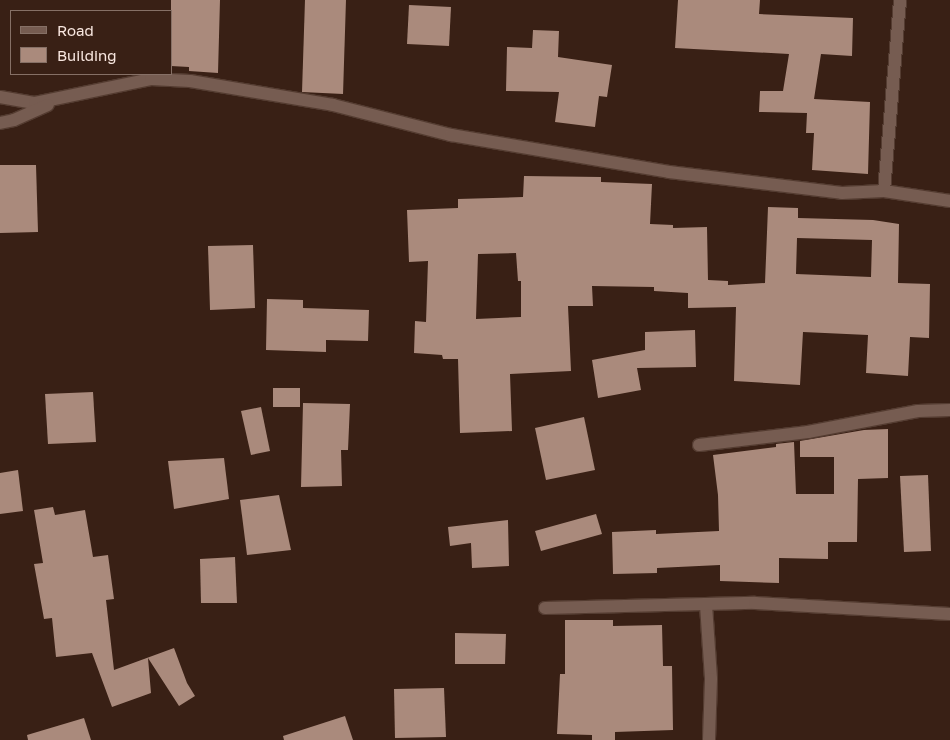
<!DOCTYPE html>
<html>
<head>
<meta charset="utf-8">
<style>
  body { margin:0 }
  #map { position:relative; width:950px; height:740px; overflow:hidden; background:#392015; font-family:"Golos Text",sans-serif }
  div>[style] { position:absolute }
  [style*='--x'] { left:calc(var(--x)*1px); top:calc(var(--y)*1px); width:calc(var(--w)*1px); rotate:calc(var(--a)*1deg) }
  .building>* { inset:0; background:#aa8a7c }
  .roads { filter:drop-shadow(1px 0 #543c31) drop-shadow(-1px 0 #543c31) drop-shadow(0 1px #543c31) drop-shadow(0 -1px #543c31) }
  .minor>* { height:12px; margin:-6px; padding:0 6px; transform-origin:6px; border-radius:6px; background:#765c51 }
  span { translate:-50% -50%; white-space:nowrap; text-align:center; line-height:1.15; -webkit-text-stroke:5px #392015; paint-order:stroke }
  .legend { position:absolute; left:10px; top:10px; width:162px; height:65px; box-sizing:border-box; background:#392015; border:1px solid #867066; margin:0; padding:6px 9px; list-style:none; font-size:15px; color:#f9e7e0 }
  .legend li { display:flex; align-items:center; gap:10px; height:25px }
  .legend b { width:25px; border:1px solid #867066 }
</style>
</head>
<body>
<div id="map">
  <div class="building">
    <div style="clip-path:polygon(171px 0,220px 0,218px 73px,189px 71px,189px 67px,171px 66px)"></div>
    <div style="clip-path:polygon(305px 0,346px 0,343px 94px,302px 92px)"></div>
    <div style="clip-path:polygon(678px 0,760px 0,759px 14px,853px 18px,852px 56px,821px 54px,814px 99px,870px 102px,868px 174px,812px 170px,814px 133px,806px 133px,807px 113px,759px 112px,760px 91px,783px 91px,789px 54px,675px 48px)"></div>
    <div style="clip-path:polygon(409px 5px,451px 7px,449px 46px,407px 44px)"></div>
    <div style="clip-path:polygon(533px 30px,559px 31px,558px 57px,612px 65px,607px 97px,599px 96px,595px 127px,555px 122px,559px 92px,506px 91px,507px 47px,532px 48px)"></div>
    <div style="clip-path:polygon(0 165px,36px 165px,38px 232px,0 233px)"></div>
    <div style="clip-path:polygon(evenodd,524px 176px,601px 177px,601px 182px,652px 184px,650px 224px,673px 225px,673px 228px,707px 227px,708px 280px,728px 281px,728px 285px,765px 283px,768px 207px,798px 208px,798px 218px,873px 220px,899px 224px,898px 283px,930px 284px,929px 338px,910px 337px,908px 376px,866px 373px,868px 335px,803px 332px,800px 385px,734px 381px,736px 307px,688px 308px,688px 293px,654px 291px,654px 287px,592px 286px,593px 306px,568px 306px,571px 371px,510px 374px,512px 431px,460px 433px,458px 359px,443px 359px,442px 355px,414px 353px,415px 321px,426px 322px,428px 261px,409px 262px,407px 210px,458px 208px,458px 199px,523px 197px,524px 176px,797px 238px,872px 240px,871px 277px,796px 274px,797px 238px,524px 176px,516px 253px,518px 281px,521px 281px,521px 317px,476px 319px,478px 254px,516px 253px)"></div>
    <div style="clip-path:polygon(253px 245px,255px 308px,210px 310px,208px 246px)"></div>
    <div style="clip-path:polygon(267px 299px,303px 300px,303px 308px,369px 310px,368px 341px,326px 340px,326px 352px,266px 350px)"></div>
    <div style="clip-path:polygon(695px 330px,696px 367px,637px 368px,641px 390px,598px 398px,592px 360px,645px 350px,645px 332px)"></div>
    <div style="clip-path:polygon(273px 388px,300px 388px,300px 407px,273px 407px)"></div>
    <div style="clip-path:polygon(93px 392px,96px 442px,48px 444px,45px 394px)"></div>
    <div style="clip-path:polygon(303px 403px,350px 404px,348px 450px,341px 450px,342px 486px,301px 487px)"></div>
    <div style="clip-path:polygon(261px 407px,270px 451px,251px 455px,241px 411px)"></div>
    <div style="clip-path:polygon(584px 417px,595px 470px,546px 480px,535px 428px)"></div>
    <div style="clip-path:polygon(888px 429px,888px 478px,858px 479px,857px 542px,828px 542px,828px 559px,779px 558px,779px 583px,720px 581px,720px 565px,657px 568px,657px 573px,613px 574px,612px 532px,656px 530px,656px 534px,719px 531px,718px 495px,713px 455px,776px 447px,776px 444px,794px 442px,796px 494px,834px 494px,834px 457px,800px 457px,800px 441px,864px 430px)"></div>
    <div style="clip-path:polygon(224px 458px,229px 499px,174px 509px,168px 461px)"></div>
    <div style="clip-path:polygon(18px 470px,23px 511px,0 514px,0 473px)"></div>
    <div style="clip-path:polygon(928px 475px,931px 551px,904px 552px,900px 476px)"></div>
    <div style="clip-path:polygon(279px 495px,291px 550px,247px 555px,240px 500px)"></div>
    <div style="clip-path:polygon(53px 507px,55px 515px,85px 510px,93px 557px,108px 555px,114px 599px,106px 600px,114px 670px,174px 648px,187px 683px,195px 696px,179px 706px,148px 658px,151px 693px,112px 707px,92px 653px,56px 657px,52px 618px,44px 619px,34px 564px,43px 563px,34px 510px)"></div>
    <div style="clip-path:polygon(596px 514px,602px 534px,541px 551px,535px 531px)"></div>
    <div style="clip-path:polygon(508px 520px,509px 566px,472px 568px,471px 543px,450px 546px,448px 527px)"></div>
    <div style="clip-path:polygon(235px 557px,237px 603px,201px 603px,200px 559px)"></div>
    <div style="clip-path:polygon(565px 620px,613px 620px,613px 626px,662px 625px,663px 666px,672px 666px,673px 730px,615px 732px,615px 740px,592px 740px,592px 735px,557px 734px,560px 674px,565px 674px)"></div>
    <div style="clip-path:polygon(455px 633px,506px 634px,505px 664px,455px 664px)"></div>
    <div style="clip-path:polygon(444px 688px,446px 737px,395px 738px,394px 689px)"></div>
    <div style="clip-path:polygon(345px 716px,353px 740px,284px 740px,283px 736px)"></div>
    <div style="clip-path:polygon(84px 718px,91px 740px,28px 740px,27px 735px)"></div>
  </div>
  <div class="roads">
    <div class="minor">
      <div style="--x:0;--y:97;--w:36;--a:10"></div>
      <div style="--x:35;--y:103;--w:118;--a:-11.7"></div>
      <div style="--x:151;--y:79;--w:39;--a:3"></div>
      <div style="--x:190;--y:81;--w:145;--a:9.5"></div>
      <div style="--x:333;--y:105;--w:122;--a:14.3"></div>
      <div style="--x:451;--y:135;--w:221;--a:9.6"></div>
      <div style="--x:669;--y:172;--w:174;--a:6.9"></div>
      <div style="--x:842;--y:193;--w:42;--a:-2.7"></div>
      <div style="--x:884;--y:191;--w:67;--a:8.6"></div>
      <div style="--x:0;--y:123;--w:14;--a:-12"></div>
      <div style="--x:14;--y:120;--w:37;--a:-24"></div>
      <div style="--x:884;--y:191;--w:192;--a:-85.2"></div>
      <div style="--x:699;--y:445;--w:110;--a:-6.8"></div>
      <div style="--x:808;--y:432;--w:112;--a:-10.8"></div>
      <div style="--x:918;--y:411;--w:32;--a:-2"></div>
      <div style="--x:706;--y:605;--w:74;--a:86.1"></div>
      <div style="--x:711;--y:679;--w:61;--a:91.9"></div>
      <div style="--x:545;--y:608;--w:210;--a:-1.4"></div>
      <div style="--x:755;--y:603;--w:195;--a:3.2"></div>
    </div>
  </div>
  <ul class="legend">
  <li><b style="height:6px;background:#765c51"></b>Road</li>
  <li><b style="height:14px;background:#aa8a7c"></b>Building</li>
  </ul>
</div>
</body>
</html>
